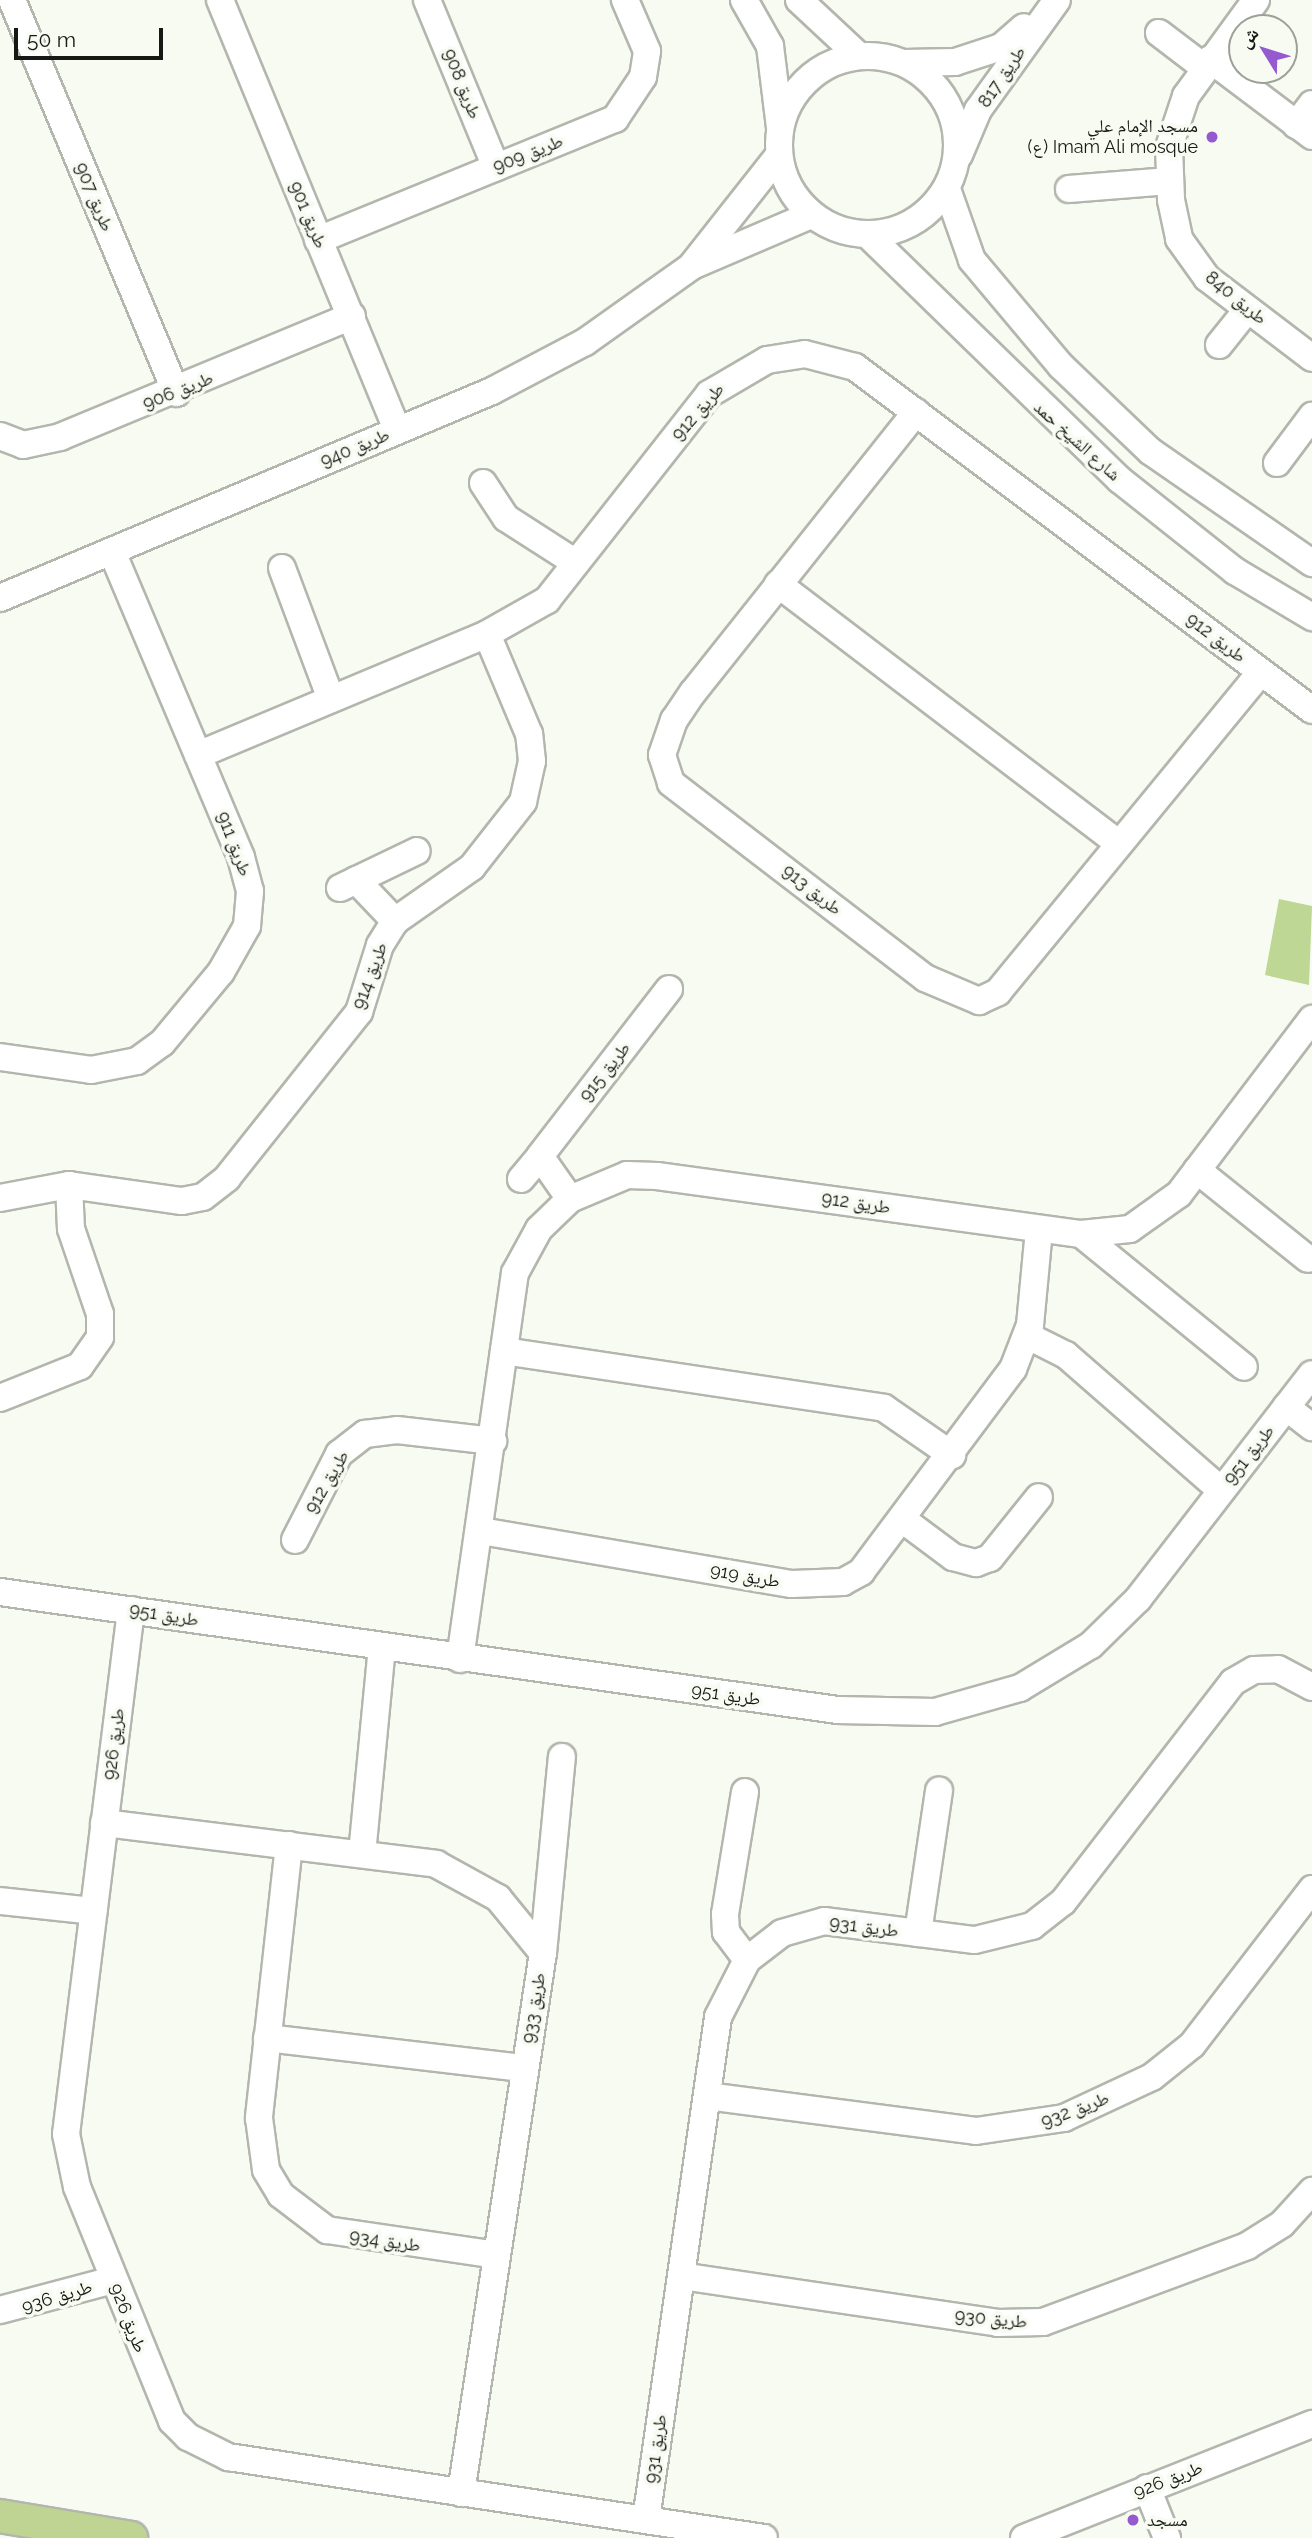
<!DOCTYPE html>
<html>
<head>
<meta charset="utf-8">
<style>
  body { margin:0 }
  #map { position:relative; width:1312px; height:2538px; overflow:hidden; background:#f7fbf2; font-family:Raleway,"Noto Naskh Arabic",sans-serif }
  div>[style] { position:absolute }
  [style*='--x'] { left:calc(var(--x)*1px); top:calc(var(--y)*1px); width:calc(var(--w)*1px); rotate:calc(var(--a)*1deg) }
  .building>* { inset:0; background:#bed794 }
  .roads { filter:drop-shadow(2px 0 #b3b6ad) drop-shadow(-2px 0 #b3b6ad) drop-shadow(0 2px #b3b6ad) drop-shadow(0 -2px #b3b6ad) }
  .minor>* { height:26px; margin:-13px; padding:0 13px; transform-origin:13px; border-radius:13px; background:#fff }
  .minor>.ring { margin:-13px; padding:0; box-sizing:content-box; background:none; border:26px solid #fff; border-radius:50% }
  .major>* { height:32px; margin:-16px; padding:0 16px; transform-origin:16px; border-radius:16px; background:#bfd493 }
  .dots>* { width:19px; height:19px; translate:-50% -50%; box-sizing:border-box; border:4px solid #f7fbf2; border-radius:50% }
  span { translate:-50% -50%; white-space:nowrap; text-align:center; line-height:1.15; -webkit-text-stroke:7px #f7fbf2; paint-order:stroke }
  .street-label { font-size:18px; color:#161814 }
  .poi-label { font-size:18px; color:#161814 }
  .right { translate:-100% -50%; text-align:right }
  .left { translate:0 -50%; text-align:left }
  .north { position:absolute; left:1228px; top:14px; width:70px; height:70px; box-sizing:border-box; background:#f7fbf2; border:2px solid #9da099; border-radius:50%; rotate:308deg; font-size:19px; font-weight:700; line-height:28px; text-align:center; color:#161814 }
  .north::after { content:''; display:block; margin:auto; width:24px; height:32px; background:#9559d0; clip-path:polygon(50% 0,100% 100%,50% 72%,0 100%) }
  .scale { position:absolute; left:14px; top:28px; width:149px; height:32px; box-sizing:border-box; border:4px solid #161814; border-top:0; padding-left:9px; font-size:21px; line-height:24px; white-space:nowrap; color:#161814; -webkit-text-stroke:5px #f7fbf2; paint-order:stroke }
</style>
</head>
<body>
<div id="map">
  <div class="building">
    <div style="clip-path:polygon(1279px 899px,1312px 906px,1309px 985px,1265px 975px)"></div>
  </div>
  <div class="roads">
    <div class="minor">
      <div style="--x:12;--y:0;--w:426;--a:67.3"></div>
      <div style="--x:220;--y:0;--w:465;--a:67.6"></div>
      <div style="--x:427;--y:0;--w:181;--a:67.6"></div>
      <div style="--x:744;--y:0;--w:53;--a:60.5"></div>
      <div style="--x:770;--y:46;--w:82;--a:83"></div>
      <div style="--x:799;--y:0;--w:82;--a:43"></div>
      <div style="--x:1256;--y:0;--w:119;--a:126.1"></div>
      <div style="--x:1186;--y:96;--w:54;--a:108.4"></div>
      <div style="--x:1169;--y:147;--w:53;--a:87.8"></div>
      <div style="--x:1171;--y:200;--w:40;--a:78"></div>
      <div style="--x:1179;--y:239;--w:48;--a:54.3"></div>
      <div style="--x:1207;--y:278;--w:132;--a:37.3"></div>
      <div style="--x:1159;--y:33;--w:58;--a:37.3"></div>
      <div class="ring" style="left:779px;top:56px;width:152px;height:152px"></div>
      <div style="--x:1210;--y:59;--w:128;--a:37"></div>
      <div style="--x:904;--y:63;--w:51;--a:-1.1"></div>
      <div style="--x:955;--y:62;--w:48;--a:-18.1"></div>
      <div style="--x:1001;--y:47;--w:30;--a:-41"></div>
      <div style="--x:1296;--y:125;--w:26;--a:-53"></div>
      <div style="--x:959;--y:155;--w:49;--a:-67.1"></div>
      <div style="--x:978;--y:110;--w:135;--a:-54.3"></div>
      <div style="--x:947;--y:189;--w:75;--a:70.6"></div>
      <div style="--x:972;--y:260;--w:138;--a:50"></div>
      <div style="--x:1061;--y:366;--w:123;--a:43.7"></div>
      <div style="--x:1150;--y:451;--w:197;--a:34.7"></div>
      <div style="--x:1069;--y:189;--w:100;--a:-4.6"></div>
      <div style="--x:868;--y:235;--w:351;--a:44.2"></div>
      <div style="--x:1120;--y:480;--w:147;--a:38.4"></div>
      <div style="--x:1235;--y:571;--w:90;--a:30.9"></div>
      <div style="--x:318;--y:240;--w:321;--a:-22.2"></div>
      <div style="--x:615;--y:119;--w:50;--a:-56.3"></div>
      <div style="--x:643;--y:77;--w:26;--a:-81"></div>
      <div style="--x:647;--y:51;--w:56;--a:-113.3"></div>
      <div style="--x:693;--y:264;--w:139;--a:-51.7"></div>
      <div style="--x:1219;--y:345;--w:45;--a:-51.3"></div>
      <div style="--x:916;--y:412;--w:358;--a:128.5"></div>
      <div style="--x:693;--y:692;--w:34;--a:124"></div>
      <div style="--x:674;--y:720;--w:37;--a:109"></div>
      <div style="--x:662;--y:755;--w:29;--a:72"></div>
      <div style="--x:671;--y:783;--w:320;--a:37.5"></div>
      <div style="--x:925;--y:978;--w:59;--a:23.1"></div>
      <div style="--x:979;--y:1001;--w:21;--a:-25"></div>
      <div style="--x:998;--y:992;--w:414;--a:-50.6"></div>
      <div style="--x:0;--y:436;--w:25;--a:21"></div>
      <div style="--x:23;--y:445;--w:38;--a:-12"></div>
      <div style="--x:60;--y:437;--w:316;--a:-22.5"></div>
      <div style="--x:1277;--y:463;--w:59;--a:-53.3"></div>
      <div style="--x:483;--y:483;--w:42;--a:56.7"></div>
      <div style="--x:506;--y:518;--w:83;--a:32.7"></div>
      <div style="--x:282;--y:568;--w:140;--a:69.5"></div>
      <div style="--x:778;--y:584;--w:426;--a:37.3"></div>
      <div style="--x:0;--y:598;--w:534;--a:-22.82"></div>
      <div style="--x:492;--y:391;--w:105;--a:-27.8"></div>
      <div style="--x:585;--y:342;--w:131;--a:-35.4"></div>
      <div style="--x:692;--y:266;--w:129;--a:-23.2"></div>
      <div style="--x:198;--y:755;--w:313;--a:-22.7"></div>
      <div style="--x:487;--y:634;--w:69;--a:-29.5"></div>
      <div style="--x:547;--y:600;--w:262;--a:-51.8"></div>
      <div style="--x:709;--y:394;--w:67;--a:-30.4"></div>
      <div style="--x:767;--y:360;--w:38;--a:-9"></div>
      <div style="--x:805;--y:354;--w:52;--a:14.6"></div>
      <div style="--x:855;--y:367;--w:571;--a:36.89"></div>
      <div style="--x:356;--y:880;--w:57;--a:46.4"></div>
      <div style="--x:340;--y:888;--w:85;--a:-25.7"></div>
      <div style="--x:0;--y:1057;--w:92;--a:8.1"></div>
      <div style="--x:91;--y:1070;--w:47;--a:-11.1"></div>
      <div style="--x:137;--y:1061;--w:31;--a:-36"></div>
      <div style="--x:162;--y:1043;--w:92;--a:-50.3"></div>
      <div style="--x:221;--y:972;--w:53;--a:-60.5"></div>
      <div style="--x:247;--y:926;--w:35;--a:-85"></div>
      <div style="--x:250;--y:891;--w:35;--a:-105"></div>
      <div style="--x:241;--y:857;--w:331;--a:-112.9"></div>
      <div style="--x:1197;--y:1170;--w:142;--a:38.7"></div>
      <div style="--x:521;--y:1179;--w:30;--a:-50"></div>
      <div style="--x:0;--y:1198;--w:70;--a:-10.7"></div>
      <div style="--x:69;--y:1185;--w:114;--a:8.1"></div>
      <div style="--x:182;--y:1201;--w:21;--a:-11"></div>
      <div style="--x:203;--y:1197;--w:31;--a:-38"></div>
      <div style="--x:227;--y:1178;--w:212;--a:-51.5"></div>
      <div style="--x:359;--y:1012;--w:70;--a:-72.6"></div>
      <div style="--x:380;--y:945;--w:28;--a:-58"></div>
      <div style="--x:395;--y:921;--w:94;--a:-35"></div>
      <div style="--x:472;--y:867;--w:83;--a:-51.9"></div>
      <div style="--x:523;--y:802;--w:42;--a:-77.6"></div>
      <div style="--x:532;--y:761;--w:27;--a:-96"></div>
      <div style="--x:529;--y:734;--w:108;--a:-112.8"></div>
      <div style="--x:570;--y:1199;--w:52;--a:-124.9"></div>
      <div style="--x:540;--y:1156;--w:211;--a:-52.3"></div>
      <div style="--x:1081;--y:1234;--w:210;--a:39.2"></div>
      <div style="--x:1028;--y:1336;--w:42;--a:26.6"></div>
      <div style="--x:1066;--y:1355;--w:206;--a:41.1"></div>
      <div style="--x:504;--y:1351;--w:384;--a:8.5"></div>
      <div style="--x:884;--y:1408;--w:83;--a:34.7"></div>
      <div style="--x:0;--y:1398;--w:86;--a:-21.8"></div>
      <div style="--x:80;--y:1366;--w:35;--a:-55"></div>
      <div style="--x:100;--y:1337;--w:23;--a:-90"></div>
      <div style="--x:100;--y:1314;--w:90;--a:-108.8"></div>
      <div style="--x:71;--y:1229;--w:44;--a:-92.6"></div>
      <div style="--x:1286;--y:1407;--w:33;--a:38"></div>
      <div style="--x:902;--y:1519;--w:64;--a:36.7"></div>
      <div style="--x:953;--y:1557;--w:24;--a:15"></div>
      <div style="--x:976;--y:1563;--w:15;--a:-20"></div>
      <div style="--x:990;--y:1558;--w:78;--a:-51.2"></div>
      <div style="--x:481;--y:1531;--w:315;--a:9.7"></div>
      <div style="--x:792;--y:1584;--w:51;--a:-2.2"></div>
      <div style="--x:843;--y:1582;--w:21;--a:-29"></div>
      <div style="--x:861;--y:1572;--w:254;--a:-53.2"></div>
      <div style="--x:1013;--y:1369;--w:47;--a:-68.9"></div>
      <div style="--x:1030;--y:1325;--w:96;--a:-84.6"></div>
      <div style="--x:295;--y:1540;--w:97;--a:-62.9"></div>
      <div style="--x:339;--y:1454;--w:33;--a:-38"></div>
      <div style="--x:365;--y:1434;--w:32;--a:-7"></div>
      <div style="--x:397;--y:1430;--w:97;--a:6.5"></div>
      <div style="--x:0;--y:1592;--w:846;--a:8.02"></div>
      <div style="--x:838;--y:1710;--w:97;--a:1.2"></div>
      <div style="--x:935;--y:1712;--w:88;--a:-15.8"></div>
      <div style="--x:1020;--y:1688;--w:83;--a:-31.2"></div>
      <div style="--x:1091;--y:1645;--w:66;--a:-44.4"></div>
      <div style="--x:1138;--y:1599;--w:284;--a:-52.3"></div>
      <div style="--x:131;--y:1610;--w:528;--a:97.07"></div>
      <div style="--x:66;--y:2134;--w:54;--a:78.3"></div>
      <div style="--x:77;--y:2187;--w:253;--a:67.9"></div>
      <div style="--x:172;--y:2421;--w:23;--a:45"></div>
      <div style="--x:188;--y:2437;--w:45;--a:26.6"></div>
      <div style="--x:228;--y:2457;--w:542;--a:8.59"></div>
      <div style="--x:460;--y:1659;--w:390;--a:-81.9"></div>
      <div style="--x:515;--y:1273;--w:50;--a:-61.4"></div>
      <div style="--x:539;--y:1229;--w:43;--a:-44.1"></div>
      <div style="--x:570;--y:1199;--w:62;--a:-22.8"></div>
      <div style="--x:627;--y:1175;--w:30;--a:2"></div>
      <div style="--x:657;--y:1176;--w:428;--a:7.8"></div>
      <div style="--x:1081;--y:1234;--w:49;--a:-5.8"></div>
      <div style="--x:1130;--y:1229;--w:60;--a:-35.5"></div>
      <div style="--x:1179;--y:1194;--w:220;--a:-52.8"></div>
      <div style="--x:745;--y:1792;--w:124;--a:99.3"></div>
      <div style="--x:725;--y:1914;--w:18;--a:87"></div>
      <div style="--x:726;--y:1932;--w:35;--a:53"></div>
      <div style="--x:104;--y:1823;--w:335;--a:7"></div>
      <div style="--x:436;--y:1864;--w:71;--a:28.7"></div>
      <div style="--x:498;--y:1898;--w:71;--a:50.7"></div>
      <div style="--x:289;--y:1845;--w:275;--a:96.3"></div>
      <div style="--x:259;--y:2118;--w:52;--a:82.3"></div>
      <div style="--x:266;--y:2170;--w:29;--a:59"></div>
      <div style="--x:281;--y:2195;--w:58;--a:37.3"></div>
      <div style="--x:327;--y:2230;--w:171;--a:8.4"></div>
      <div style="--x:362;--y:1854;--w:207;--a:-84.5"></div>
      <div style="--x:0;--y:1901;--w:94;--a:6.1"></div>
      <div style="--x:918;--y:1933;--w:144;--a:-81.6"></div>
      <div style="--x:267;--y:2038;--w:259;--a:6.7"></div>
      <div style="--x:707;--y:2096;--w:271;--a:7.4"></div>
      <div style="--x:976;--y:2131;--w:89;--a:-8.4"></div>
      <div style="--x:1064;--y:2118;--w:97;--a:-25"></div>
      <div style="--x:1152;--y:2077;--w:51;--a:-38.7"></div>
      <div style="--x:1192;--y:2045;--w:197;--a:-52.4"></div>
      <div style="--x:681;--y:2276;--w:320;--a:8.4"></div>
      <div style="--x:998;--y:2323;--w:45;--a:-1.3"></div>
      <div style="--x:1043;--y:2322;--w:218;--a:-20.4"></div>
      <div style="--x:1247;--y:2246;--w:41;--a:-32.2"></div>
      <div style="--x:1282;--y:2224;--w:45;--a:-47.7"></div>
      <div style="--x:0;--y:2310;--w:117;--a:-14.9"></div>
      <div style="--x:1147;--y:2488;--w:54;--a:68.2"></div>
      <div style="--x:461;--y:2493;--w:546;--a:-81.37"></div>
      <div style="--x:543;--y:1953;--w:197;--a:-84.5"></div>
      <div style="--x:646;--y:2520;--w:508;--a:-81.85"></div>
      <div style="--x:718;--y:2017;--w:64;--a:-63"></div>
      <div style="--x:747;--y:1960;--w:44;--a:-37.6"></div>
      <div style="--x:782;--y:1933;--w:44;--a:-15.9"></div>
      <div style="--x:824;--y:1921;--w:152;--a:7.2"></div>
      <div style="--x:975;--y:1940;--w:59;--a:-13.8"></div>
      <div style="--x:1032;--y:1926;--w:39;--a:-38"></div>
      <div style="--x:1063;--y:1902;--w:278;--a:-52.3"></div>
      <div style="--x:1233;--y:1682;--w:24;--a:-30"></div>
      <div style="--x:1254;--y:1670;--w:24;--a:-2"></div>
      <div style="--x:1278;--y:1669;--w:38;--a:28"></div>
      <div style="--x:1024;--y:2538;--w:310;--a:-21.6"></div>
    </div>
    <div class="major">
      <div style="--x:0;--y:2516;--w:133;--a:9.5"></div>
    </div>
  </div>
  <div class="dots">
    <div style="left:1212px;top:137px;background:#9559d0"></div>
    <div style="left:1133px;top:2520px;background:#9559d0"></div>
  </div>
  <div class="street-label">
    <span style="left:1002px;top:77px;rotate:-56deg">طريق 817</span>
    <span style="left:462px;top:84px;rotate:68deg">طريق 908</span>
    <span style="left:528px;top:154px;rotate:-22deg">طريق 909</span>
    <span style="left:94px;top:197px;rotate:67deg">طريق 907</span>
    <span style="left:308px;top:215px;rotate:67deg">طريق 901</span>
    <span style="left:1236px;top:298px;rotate:39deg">طريق 840</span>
    <span style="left:178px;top:391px;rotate:-22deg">طريق 906</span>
    <span style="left:698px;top:412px;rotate:-49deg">طريق 912</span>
    <span style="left:1077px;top:441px;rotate:42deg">شارع الشيخ حمد</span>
    <span style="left:355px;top:448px;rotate:-23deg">طريق 940</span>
    <span style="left:1216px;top:638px;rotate:37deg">طريق 912</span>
    <span style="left:234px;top:844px;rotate:69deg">طريق 911</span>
    <span style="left:812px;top:890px;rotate:38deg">طريق 913</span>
    <span style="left:370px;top:976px;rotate:-70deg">طريق 914</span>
    <span style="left:605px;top:1072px;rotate:-52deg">طريق 915</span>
    <span style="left:856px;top:1203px;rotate:8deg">طريق 912</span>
    <span style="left:1249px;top:1455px;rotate:-52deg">طريق 951</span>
    <span style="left:327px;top:1482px;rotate:-60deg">طريق 912</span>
    <span style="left:745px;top:1576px;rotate:10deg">طريق 919</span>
    <span style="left:164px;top:1615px;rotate:9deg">طريق 951</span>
    <span style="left:726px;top:1695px;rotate:8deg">طريق 951</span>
    <span style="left:114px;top:1744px;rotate:-83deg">طريق 926</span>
    <span style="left:864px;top:1927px;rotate:7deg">طريق 931</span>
    <span style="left:534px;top:2008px;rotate:-81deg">طريق 933</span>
    <span style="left:1075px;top:2110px;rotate:-21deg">طريق 932</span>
    <span style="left:385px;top:2241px;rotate:8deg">طريق 934</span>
    <span style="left:57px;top:2297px;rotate:-17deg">طريق 936</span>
    <span style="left:128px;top:2318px;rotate:69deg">طريق 926</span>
    <span style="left:991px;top:2319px;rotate:5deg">طريق 930</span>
    <span style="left:656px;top:2449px;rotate:-82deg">طريق 931</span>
    <span style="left:1168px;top:2480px;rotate:-21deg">طريق 926</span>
  </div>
  <div class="poi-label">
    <span class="right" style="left:1198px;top:137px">مسجد الإمام علي<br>(ع) Imam Ali mosque</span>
    <span class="left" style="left:1147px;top:2520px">مسجد</span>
  </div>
  <div class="north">ش</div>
  <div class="scale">50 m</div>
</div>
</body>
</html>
